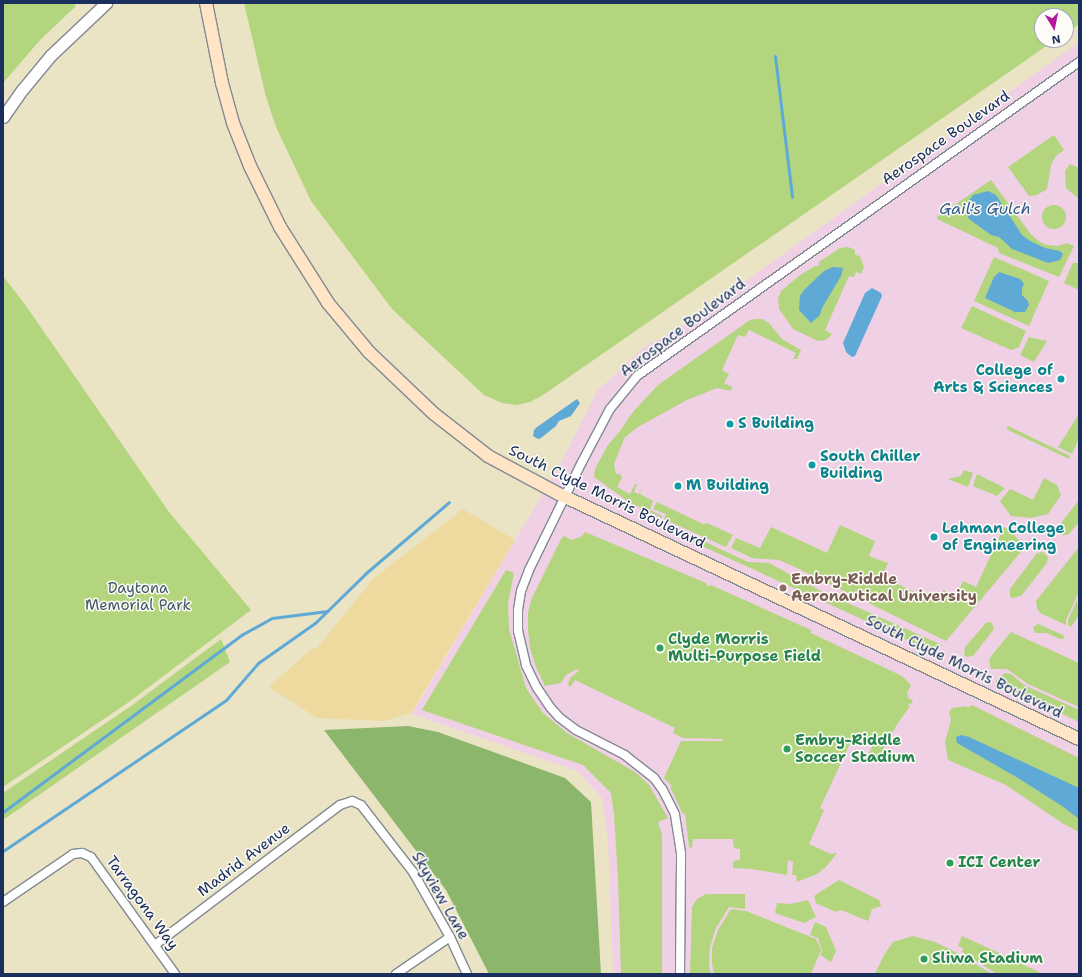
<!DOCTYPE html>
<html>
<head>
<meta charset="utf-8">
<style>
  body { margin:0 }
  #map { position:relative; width:1082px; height:977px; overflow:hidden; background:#eae4c5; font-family:"Shantell Sans",sans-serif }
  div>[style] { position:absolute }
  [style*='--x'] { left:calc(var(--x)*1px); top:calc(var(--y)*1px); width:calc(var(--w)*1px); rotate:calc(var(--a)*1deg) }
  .built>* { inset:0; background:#f0d0e5 }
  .green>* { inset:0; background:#b2d57e }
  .round { border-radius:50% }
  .forest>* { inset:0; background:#8db66d }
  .sand>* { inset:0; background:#eeda9e }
  .water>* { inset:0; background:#5fa9d7 }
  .stream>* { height:3px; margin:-1.5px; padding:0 1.5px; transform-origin:1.5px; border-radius:1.5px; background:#5fa9d7 }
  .roads { filter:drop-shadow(1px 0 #828a92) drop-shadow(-1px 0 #828a92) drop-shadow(0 1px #828a92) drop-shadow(0 -1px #828a92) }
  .minor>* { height:8px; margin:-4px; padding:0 4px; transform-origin:4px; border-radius:4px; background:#fff }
  .tertiary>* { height:11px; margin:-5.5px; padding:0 5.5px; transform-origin:5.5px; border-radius:5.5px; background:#fff }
  .secondary>* { height:12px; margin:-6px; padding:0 6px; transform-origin:6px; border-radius:6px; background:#ffe4c6 }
  .dots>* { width:11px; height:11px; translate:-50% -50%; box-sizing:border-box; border:2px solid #fdfcf7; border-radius:50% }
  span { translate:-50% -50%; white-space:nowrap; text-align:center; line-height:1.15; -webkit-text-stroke:3px #fdfcf7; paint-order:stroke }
  .street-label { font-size:15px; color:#1b2f5e }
  .culture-label { font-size:15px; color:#0d838f; font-weight:700 }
  .right { translate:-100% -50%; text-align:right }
  .left { translate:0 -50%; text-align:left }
  .education-label { font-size:15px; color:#785e54; font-weight:700 }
  .park-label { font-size:15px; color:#415866 }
  .leisure-label { font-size:15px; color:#27864d; font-weight:700 }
  .water-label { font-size:16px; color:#335a88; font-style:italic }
  .frame { position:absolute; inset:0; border:4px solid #1b2f5e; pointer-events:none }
  .north { position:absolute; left:1034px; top:8px; width:40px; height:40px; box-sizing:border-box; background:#fdfcf7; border:1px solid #a3aaba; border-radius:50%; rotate:170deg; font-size:11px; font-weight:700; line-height:16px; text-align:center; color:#1b2f5e }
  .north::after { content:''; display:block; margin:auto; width:14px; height:18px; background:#b5179e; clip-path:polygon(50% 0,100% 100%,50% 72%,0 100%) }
</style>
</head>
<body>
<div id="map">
  <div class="built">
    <div style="clip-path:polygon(1079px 42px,1079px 974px,613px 974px,608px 840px,602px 798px,577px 771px,412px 714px,561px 463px,597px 391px,643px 348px,683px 326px)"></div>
  </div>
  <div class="green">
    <div style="clip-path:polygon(3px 3px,74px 3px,76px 6px,41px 39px,3px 83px)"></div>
    <div style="clip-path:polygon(244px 3px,1079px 3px,1079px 24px,1066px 33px,1066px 16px,1042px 16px,1042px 40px,1055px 40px,543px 395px,530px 402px,517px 405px,502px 403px,484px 395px,392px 309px,311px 201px,276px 127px,266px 97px)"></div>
    <div style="clip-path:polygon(1054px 135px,1064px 150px,1056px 156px,1051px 165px,1047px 189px,1037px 195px,1029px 196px,1008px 167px)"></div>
    <div style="clip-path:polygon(1070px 164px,1079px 168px,1079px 199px,1066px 188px,1065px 171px)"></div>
    <div style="clip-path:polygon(991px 180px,1030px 233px,1038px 241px,1047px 245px,1058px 246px,1067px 243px,1074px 246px,1059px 277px,999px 253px,998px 248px,937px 219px,937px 217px)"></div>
    <div class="round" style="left:1042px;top:205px;width:24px;height:24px"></div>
    <div style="clip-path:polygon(848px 247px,855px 250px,855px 255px,860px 256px,864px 267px,861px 274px,856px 272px,854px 277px,849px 276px,825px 330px,832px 334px,826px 340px,818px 341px,793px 329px,779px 309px,778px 299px,781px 291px,800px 275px,815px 266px,819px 266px,819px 262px,840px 248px)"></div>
    <div style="clip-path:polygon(994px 257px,1049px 281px,1029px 326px,974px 301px)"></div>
    <div style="clip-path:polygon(1073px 263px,1079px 263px,1079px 290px,1064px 283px)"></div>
    <div style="clip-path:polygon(3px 276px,26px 306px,169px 512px,251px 610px,129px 702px,3px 787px)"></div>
    <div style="clip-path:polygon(972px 306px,1026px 331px,1019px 347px,1011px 350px,961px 328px)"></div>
    <div style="clip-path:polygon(756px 319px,762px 319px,769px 323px,782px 339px,801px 350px,797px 359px,793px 359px,796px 353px,749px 330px,745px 337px,738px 335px,722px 370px,729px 374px,724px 383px,732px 387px,731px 391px,717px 388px,687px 400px,638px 427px,625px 437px,614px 464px,616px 474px,620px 474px,622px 478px,617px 487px,630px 494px,635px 484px,637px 484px,634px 492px,639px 494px,643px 487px,640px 494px,653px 501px,650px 510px,662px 516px,662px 518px,629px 502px,594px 477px,595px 469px,608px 445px,620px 431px,633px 412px,658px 385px,750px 320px)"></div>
    <div style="clip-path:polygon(1029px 337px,1047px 341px,1034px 362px,1020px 355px)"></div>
    <div style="clip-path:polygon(1079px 414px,1079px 438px,1072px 454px,1058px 447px)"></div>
    <div style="clip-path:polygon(1008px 426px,1070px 456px,1069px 459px,1010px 431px,1006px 428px)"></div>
    <div style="clip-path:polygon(964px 470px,973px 473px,968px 487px,948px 479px,961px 476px)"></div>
    <div style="clip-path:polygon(977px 474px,1005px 488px,997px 496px,973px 486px)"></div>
    <div style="clip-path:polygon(1044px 478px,1057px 485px,1061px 495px,1048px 514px,1031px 518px,1011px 516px,1000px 501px,1010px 489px,1033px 500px)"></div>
    <div style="clip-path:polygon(1079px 500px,1079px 522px,1068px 535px,1061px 535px,1058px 527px)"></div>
    <div style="clip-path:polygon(657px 502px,703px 524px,707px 523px,733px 535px,726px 547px,664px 519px,666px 514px,653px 509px)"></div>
    <div style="clip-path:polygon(663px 522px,748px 562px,769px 563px,821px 591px,942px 645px,935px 649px,934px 652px,680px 536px)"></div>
    <div style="clip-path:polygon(840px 525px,875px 541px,869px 556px,888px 563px,882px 577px,936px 602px,943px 590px,956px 596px,963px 581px,976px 587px,1001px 534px,990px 528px,1003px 527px,1009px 529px,1025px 547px,946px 641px,795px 567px,779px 560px,752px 558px,731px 548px,736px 538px,760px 548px,771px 527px,827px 553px)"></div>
    <div style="clip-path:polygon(585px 532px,706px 583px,708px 587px,711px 585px,811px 630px,811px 633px,902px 676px,911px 685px,907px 693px,909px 699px,913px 700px,911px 704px,909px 703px,908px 705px,910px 706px,896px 726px,876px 763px,866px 759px,874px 743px,861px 736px,859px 740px,853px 737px,820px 808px,824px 810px,809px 844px,831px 854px,837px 853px,826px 867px,817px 874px,797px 882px,796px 875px,792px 875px,793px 862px,788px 860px,787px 875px,752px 869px,733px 868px,733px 861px,740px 860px,740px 849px,734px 848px,733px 839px,693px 839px,692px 848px,689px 847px,685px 814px,683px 814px,670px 787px,672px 786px,664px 778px,681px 741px,722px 741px,723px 739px,683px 738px,673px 733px,675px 728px,575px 680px,570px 687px,568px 684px,570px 678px,579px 671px,577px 669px,566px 675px,561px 683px,545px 686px,536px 667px,530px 648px,528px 629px,528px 612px,532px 598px,561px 539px,564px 536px,572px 540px,582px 536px)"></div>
    <div style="clip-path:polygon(1079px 547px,1079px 591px,1066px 620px,1066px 625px,1040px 613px,1037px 608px,1036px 601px)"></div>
    <div style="clip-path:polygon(1043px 552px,1048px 557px,1047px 563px,1021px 596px,1012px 598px,1010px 596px,1010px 589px,1037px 553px)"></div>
    <div style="clip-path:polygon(506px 570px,514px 573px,508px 604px,509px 629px,526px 688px,543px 713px,567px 733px,635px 772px,649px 785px,668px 818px,658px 822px,662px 835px,662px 974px,621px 974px,618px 879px,614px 815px,611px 793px,583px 765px,422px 710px)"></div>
    <div style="clip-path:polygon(1077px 600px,1079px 615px,1071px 627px,1068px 625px,1068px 620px)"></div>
    <div style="clip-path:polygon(990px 622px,992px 623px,994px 629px,973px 656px,967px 657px,964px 655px,965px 647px,986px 623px)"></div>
    <div style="clip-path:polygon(1038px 624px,1063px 635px,1065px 638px,1060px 639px,1047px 633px,1035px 633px,1033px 627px)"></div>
    <div style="clip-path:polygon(1011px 632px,1079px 663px,1079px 707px,1028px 684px,1007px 669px,991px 669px,989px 660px,992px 655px)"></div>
    <div style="clip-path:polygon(221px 639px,230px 662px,3px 820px,3px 793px,131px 706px)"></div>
    <div style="clip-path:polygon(1005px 673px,1011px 674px,1024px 685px,1079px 710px,1079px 722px,998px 683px,995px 681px)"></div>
    <div style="clip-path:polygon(972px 705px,1079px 758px,1079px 832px,1062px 823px,1006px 785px,948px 760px,945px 742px,951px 720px,949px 712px,952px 708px,966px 706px,968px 708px)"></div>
    <div style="clip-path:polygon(839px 880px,879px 900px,881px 906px,872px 909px,868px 921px,841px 910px,836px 912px,816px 903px,814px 896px)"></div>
    <div style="clip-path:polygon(706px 894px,745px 894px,745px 909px,729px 907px,716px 928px,710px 947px,709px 965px,711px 974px,690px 974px,692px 907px,697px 899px)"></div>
    <div style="clip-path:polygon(808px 900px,816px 917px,804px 923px,775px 913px,777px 903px,790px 904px)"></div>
    <div style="clip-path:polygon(731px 909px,746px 911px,816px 939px,821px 950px,811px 974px,714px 974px,712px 964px,712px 948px,718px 930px)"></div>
    <div style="clip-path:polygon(815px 922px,826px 927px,836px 951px,831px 962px,820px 955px,822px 951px,818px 938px,810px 935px)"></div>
    <div style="clip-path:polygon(913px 936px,935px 942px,959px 954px,992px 974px,875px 974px,884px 955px,893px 942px)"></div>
    <div style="clip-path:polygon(962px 936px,982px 945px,1043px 974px,997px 974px,962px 952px,963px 948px,958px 946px)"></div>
  </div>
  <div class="forest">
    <div style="clip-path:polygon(408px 726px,438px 732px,565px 778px,591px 802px,601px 974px,489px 974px,446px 890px,324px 730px)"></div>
  </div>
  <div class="sand">
    <div style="clip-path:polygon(463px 509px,515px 540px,411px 713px,384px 721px,317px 718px,269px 687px,310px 650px,317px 648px,373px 579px)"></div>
  </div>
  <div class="water">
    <div style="clip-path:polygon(988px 191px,996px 195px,1022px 235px,1030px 241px,1045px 248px,1060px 251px,1063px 254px,1060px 260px,1048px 263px,1012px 249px,999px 237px,991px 235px,969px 219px,964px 208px,967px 203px,973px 195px)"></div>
    <div style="clip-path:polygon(833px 267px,843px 268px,841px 276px,822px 308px,820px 315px,811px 323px,799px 310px,800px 296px,804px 290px,824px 271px)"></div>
    <div style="clip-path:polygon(999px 272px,1020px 279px,1024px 284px,1022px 288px,1022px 295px,1028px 301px,1029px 305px,1025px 312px,1015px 312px,985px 298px,994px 277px)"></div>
    <div style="clip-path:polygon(872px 288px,881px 293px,882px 296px,855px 356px,852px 357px,846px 352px,843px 343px,865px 293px)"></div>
    <div style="clip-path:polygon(577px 399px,580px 403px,571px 416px,559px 421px,556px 426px,541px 438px,538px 439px,533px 436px,534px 430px,537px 427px)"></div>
    <div style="clip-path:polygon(961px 735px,969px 737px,1079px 788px,1079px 819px,1062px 806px,1018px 778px,957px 743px,956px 737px)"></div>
  </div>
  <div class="stream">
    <div style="--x:775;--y:56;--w:142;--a:83.1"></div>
    <div style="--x:3;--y:812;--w:299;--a:-36.6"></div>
    <div style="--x:243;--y:634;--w:33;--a:-29"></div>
    <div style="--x:272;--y:618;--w:56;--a:-7.1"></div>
    <div style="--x:3;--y:851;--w:269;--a:-34.1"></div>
    <div style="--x:226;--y:700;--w:49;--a:-49.1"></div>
    <div style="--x:258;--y:663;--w:70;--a:-35.1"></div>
    <div style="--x:315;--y:623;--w:71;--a:-44.4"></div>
    <div style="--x:366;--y:573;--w:109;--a:-40.5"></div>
  </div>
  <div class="roads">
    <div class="minor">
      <div style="--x:3;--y:902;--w:85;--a:-34.4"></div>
      <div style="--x:73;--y:854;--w:9;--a:-6"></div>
      <div style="--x:82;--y:853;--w:10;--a:24"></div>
      <div style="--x:91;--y:857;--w:144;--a:54.3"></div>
      <div style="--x:155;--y:945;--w:232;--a:-37.1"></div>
      <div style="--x:340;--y:805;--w:13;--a:-18"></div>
      <div style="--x:352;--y:801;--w:10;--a:24"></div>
      <div style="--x:361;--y:805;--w:85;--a:52.2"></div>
      <div style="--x:413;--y:872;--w:75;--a:60.4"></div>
      <div style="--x:450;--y:937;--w:41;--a:65.3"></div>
      <div style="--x:396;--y:974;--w:65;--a:-34.4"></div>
      <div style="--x:680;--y:974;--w:121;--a:-89.5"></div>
      <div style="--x:681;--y:853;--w:39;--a:-99"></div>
      <div style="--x:675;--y:814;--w:28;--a:-117"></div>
      <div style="--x:662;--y:789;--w:14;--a:-126"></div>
      <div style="--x:654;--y:778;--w:37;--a:-142"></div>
      <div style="--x:625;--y:755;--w:55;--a:-153"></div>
      <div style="--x:576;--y:730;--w:21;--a:-143"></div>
      <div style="--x:559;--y:717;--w:13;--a:-132"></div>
      <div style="--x:550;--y:707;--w:23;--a:-124"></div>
      <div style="--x:537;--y:688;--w:25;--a:-116"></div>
      <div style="--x:526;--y:665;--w:35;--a:-103"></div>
      <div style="--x:518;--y:631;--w:21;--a:-90"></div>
      <div style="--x:518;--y:610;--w:19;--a:-81"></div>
      <div style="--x:521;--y:591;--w:22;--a:-69"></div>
      <div style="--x:529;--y:570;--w:120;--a:-63.9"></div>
      <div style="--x:582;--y:462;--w:60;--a:-62.2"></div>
      <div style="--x:610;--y:409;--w:43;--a:-50.7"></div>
      <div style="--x:637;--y:376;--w:542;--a:-35.39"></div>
    </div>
    <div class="tertiary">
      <div style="--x:3;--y:117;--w:33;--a:-55"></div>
      <div style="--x:22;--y:90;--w:45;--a:-50.4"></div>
      <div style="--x:51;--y:55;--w:76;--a:-43.4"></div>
    </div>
    <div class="secondary">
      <div style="--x:206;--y:3;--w:82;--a:78.7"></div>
      <div style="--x:222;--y:83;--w:41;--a:74.6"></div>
      <div style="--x:233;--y:123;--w:46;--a:68.4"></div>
      <div style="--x:250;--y:166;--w:68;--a:63.8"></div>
      <div style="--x:280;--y:227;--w:90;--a:57.7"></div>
      <div style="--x:328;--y:303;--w:64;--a:50.1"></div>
      <div style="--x:369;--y:352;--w:88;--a:43.6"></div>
      <div style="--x:433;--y:413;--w:70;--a:38"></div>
      <div style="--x:488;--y:456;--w:81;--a:28.2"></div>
      <div style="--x:559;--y:494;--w:575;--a:25.23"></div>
    </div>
  </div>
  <div class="dots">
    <div style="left:1061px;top:379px;background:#0f9aa8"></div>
    <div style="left:730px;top:424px;background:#0f9aa8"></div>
    <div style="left:812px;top:465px;background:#0f9aa8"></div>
    <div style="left:678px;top:486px;background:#0f9aa8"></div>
    <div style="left:934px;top:537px;background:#0f9aa8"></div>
    <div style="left:783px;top:588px;background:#8d6e63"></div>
    <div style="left:660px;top:648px;background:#2e9e5b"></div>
    <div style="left:787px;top:749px;background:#2e9e5b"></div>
    <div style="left:950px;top:863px;background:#2e9e5b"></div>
    <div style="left:924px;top:959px;background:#2e9e5b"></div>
  </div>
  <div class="street-label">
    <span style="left:946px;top:138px;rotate:-35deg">Aerospace Boulevard</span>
    <span style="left:683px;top:328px;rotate:-37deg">Aerospace Boulevard</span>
    <span style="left:607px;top:497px;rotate:26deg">South Clyde Morris Boulevard</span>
    <span style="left:964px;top:667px;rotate:26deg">South Clyde Morris Boulevard</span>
    <span style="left:244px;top:860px;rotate:-37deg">Madrid Avenue</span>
    <span style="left:440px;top:896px;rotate:60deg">Skyview Lane</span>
    <span style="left:142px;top:903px;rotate:54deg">Tarragona Way</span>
  </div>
  <div class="culture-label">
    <span class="right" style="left:1053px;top:379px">College of<br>Arts &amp; Sciences</span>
    <span class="left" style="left:738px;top:424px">S Building</span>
    <span class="left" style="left:820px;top:465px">South Chiller<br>Building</span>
    <span class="left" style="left:686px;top:486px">M Building</span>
    <span class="left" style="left:942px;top:537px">Lehman College<br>of Engineering</span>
  </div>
  <div class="education-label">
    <span class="left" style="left:791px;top:588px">Embry-Riddle<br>Aeronautical University</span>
  </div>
  <div class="park-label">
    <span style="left:138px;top:597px">Daytona<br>Memorial Park</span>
  </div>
  <div class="leisure-label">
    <span class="left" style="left:668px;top:648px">Clyde Morris<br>Multi-Purpose Field</span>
    <span class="left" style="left:795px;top:749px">Embry-Riddle<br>Soccer Stadium</span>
    <span class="left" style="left:958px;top:863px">ICI Center</span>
    <span class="left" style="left:932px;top:959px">Sliwa Stadium</span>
  </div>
  <div class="water-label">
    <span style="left:985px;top:209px">Gail's Gulch</span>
  </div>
  <div class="frame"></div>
  <div class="north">N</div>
</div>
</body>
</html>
